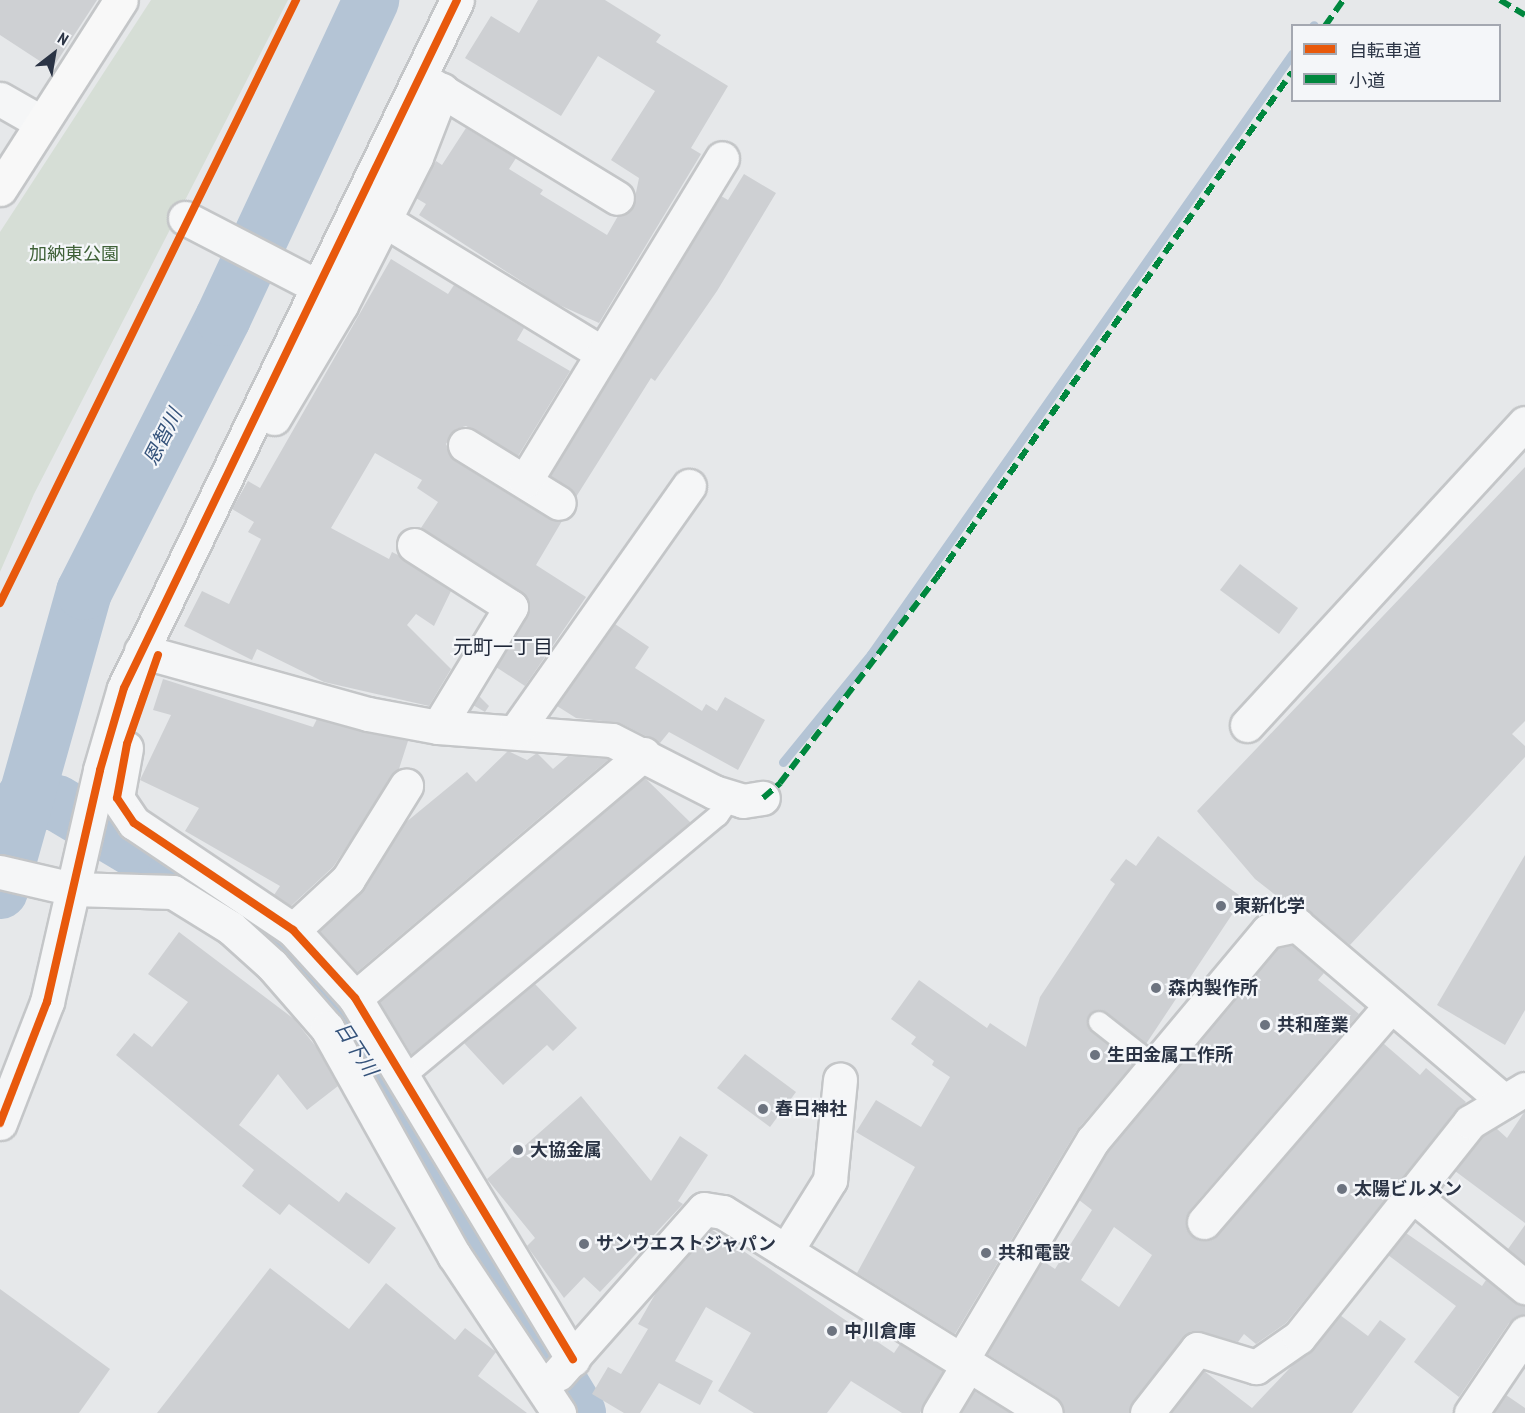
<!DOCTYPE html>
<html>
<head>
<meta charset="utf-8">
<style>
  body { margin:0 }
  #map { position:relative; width:1525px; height:1413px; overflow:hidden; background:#e6e8ea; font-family:"PT Sans Narrow","Noto Sans JP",sans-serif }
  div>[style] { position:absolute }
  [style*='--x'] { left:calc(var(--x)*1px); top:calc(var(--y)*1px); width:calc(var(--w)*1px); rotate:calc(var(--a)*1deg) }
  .green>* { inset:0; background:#d6ded6 }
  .stream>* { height:9px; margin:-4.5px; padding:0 4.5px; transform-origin:4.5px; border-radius:4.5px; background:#b4c4d5 }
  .river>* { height:56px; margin:-28px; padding:0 28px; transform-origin:28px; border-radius:28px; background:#b4c4d5 }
  .building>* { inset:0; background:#ced0d3 }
  .roads { filter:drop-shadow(2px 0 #c4c6c8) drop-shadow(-2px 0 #c4c6c8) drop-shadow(0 2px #c4c6c8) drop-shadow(0 -2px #c4c6c8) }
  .lane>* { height:20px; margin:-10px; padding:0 10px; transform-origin:10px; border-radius:10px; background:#f5f6f7 }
  .street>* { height:33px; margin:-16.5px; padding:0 16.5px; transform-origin:16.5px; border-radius:16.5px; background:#f5f6f7 }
  .secondary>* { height:33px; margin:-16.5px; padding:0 16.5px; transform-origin:16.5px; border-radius:16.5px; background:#f8f8f8 }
  .quiet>* { height:6px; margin-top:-3px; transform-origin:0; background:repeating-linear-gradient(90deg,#00873e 0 12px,transparent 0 18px) }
  .cycleway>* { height:8px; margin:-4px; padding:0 4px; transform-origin:4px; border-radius:4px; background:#e8590c }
  .dots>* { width:16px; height:16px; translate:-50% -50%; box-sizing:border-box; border:3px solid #f4f6f9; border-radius:50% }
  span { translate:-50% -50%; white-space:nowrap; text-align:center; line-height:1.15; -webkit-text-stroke:4.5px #f4f6f9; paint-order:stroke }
  .park-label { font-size:18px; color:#3f6138 }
  .poi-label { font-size:18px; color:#2b3445; font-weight:700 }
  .left { translate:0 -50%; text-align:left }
  .water-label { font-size:20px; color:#34527a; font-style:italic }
  .neighbourhood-label { font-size:20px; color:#1d2536 }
  .legend { position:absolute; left:1291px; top:24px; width:210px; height:78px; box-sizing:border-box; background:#f4f6f9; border:2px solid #a4a8b1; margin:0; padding:8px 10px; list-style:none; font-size:18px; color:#2b3445 }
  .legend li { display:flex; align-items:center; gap:12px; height:30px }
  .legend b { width:30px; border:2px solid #a4a8b1 }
  .north { position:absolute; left:24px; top:24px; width:60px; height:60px; -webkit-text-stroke:4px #f4f6f9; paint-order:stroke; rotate:31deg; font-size:16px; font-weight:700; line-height:24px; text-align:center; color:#2b3445 }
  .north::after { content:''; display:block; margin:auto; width:21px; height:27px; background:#2b3445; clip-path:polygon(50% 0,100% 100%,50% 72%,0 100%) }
</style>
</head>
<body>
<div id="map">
  <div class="green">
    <div style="clip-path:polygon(151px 0,288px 0,34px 494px,0 572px,0 232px)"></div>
  </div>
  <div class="stream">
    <div style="--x:1313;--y:26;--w:1;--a:-45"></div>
    <div style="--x:783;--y:762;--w:139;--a:-50.8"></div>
    <div style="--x:871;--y:654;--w:733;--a:-54.94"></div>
  </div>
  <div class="river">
    <div style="--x:24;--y:798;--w:33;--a:9"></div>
    <div style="--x:57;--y:803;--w:139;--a:30.8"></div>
    <div style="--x:176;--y:874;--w:125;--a:35.9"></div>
    <div style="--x:277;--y:947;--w:112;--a:50.5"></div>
    <div style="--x:348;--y:1033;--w:444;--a:58.8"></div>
    <div style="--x:0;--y:891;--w:311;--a:-74.3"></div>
    <div style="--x:84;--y:592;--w:307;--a:-63.1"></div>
    <div style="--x:223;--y:318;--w:351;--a:-65"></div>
  </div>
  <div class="building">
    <div style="clip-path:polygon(0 0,97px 0,52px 69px,0 35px)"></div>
    <div style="clip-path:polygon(538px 0,605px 0,661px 35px,656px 42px,728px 86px,691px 148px,701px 154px,599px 323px,555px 303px,419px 215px,426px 204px,416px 198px,429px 173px,436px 161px,442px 165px,466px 128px,516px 158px,509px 169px,543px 190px,540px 194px,607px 235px,618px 216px,633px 207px,639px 178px,611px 160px,655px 91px,598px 56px,561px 116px,465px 58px,491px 16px,519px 33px)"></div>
    <div style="clip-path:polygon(744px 174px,776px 193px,717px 291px,655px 381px,651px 378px,576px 497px,550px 476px,721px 196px,728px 200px)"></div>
    <div style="clip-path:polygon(391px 259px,448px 294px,454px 285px,524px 328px,517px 340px,570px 371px,518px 456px,466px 426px,456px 429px,446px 444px,455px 461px,549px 519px,562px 521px,536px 565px,586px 597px,525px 686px,496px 667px,527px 617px,528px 599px,421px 528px,438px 502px,417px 488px,422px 480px,375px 453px,331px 528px,389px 559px,392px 552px,398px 555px,451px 591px,434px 626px,416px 614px,407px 625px,451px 669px,429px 706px,324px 682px,257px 649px,252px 660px,184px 626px,202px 591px,229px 604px,261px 539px,248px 532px,254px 522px,232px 509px,248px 481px,260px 488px)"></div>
    <div style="clip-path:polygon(1525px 467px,1525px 721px,1512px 734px,1525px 746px,1525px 757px,1350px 945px,1309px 911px,1291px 907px,1255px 879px,1197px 811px)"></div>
    <div style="clip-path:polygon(1240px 564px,1298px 608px,1279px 634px,1220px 590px)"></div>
    <div style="clip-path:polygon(615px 624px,649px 647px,635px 668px,702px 711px,706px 704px,717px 711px,725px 697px,765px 720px,738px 770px,669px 732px,660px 743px,620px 723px,576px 718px,557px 706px)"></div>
    <div style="clip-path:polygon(163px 679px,313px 727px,317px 719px,408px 741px,399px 769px,333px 867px,291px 906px,274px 895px,280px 886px,185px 831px,199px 808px,140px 780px,171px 715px,153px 710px)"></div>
    <div style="clip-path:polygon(479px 696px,489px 706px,485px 712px,473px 705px)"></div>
    <div style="clip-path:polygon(508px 751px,527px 760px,537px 753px,553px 769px,568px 756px,609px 759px,357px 972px,319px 931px,364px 889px,405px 823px,467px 772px,476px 782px)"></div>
    <div style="clip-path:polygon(645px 778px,691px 823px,412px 1055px,379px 1002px)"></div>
    <div style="clip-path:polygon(1158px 836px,1243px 898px,1146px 1044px,1106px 1012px,1089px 1015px,1091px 1031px,1133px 1064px,1077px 1130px,955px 1334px,857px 1273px,915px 1167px,856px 1132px,876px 1100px,921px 1127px,950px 1077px,932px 1065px,934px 1061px,911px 1044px,916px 1037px,891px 1019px,919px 980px,987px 1028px,990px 1023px,1026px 1047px,1040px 997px,1115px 884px,1110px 880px,1126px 859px,1136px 866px)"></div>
    <div style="clip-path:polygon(1525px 855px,1525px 1010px,1505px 1045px,1437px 1005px)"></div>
    <div style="clip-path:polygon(179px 932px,294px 1019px,317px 1048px,338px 1086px,307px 1110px,278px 1074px,239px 1125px,339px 1202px,346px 1192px,396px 1228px,369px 1264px,289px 1204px,280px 1215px,242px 1186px,254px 1170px,116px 1055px,134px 1033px,152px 1047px,188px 1002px,148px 974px)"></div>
    <div style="clip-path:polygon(evenodd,1292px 945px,1324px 973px,1318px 980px,1359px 1014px,1190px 1210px,1186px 1219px,1191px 1236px,1201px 1240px,1218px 1234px,1383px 1043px,1420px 1075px,1426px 1068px,1466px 1102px,1286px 1323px,1256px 1344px,1244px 1334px,1238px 1342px,1191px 1331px,1129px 1413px,1065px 1413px,1056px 1397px,987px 1354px,1043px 1261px,1055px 1269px,1092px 1210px,1079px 1200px,1108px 1151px,1278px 948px,1292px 945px,1114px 1227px,1152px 1255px,1119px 1307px,1081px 1280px,1114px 1227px)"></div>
    <div style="clip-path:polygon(535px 984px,577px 1028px,553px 1051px,547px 1045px,503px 1085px,464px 1043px)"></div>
    <div style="clip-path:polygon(745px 1054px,796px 1092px,770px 1127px,717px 1088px)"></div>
    <div style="clip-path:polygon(581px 1096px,651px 1181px,680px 1136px,708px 1155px,678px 1201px,683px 1204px,600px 1292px,584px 1277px,564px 1298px,527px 1246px,535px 1238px,487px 1179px)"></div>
    <div style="clip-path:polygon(1525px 1111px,1525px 1223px,1455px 1171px,1483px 1136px,1496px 1128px,1507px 1138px)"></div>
    <div style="clip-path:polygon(1525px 1225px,1525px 1263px,1508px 1249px)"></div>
    <div style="clip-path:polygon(711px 1229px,894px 1353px,900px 1344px,943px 1371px,920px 1413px,902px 1413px,851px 1381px,827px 1413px,754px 1413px,718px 1391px,751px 1333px,706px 1307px,675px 1361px,713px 1381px,700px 1405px,659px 1383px,640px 1413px,624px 1413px,592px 1394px,608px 1367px,621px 1374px,648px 1329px,638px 1324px,657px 1291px)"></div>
    <div style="clip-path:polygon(1406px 1233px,1482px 1286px,1486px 1280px,1525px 1305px,1525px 1314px,1509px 1323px,1459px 1397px,1414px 1362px,1456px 1306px,1388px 1255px)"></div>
    <div style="clip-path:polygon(270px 1268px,349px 1329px,386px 1283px,455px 1340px,465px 1328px,496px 1352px,478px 1376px,527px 1413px,157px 1413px)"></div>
    <div style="clip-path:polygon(0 1289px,110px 1369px,79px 1413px,0 1413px)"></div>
    <div style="clip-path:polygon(1340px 1315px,1368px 1336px,1380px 1320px,1406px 1339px,1352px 1413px,1171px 1413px,1204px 1371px,1252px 1408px)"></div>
    <div style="clip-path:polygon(974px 1391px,1011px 1413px,961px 1413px)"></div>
    <div style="clip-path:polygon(1506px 1395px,1525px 1408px,1525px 1413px,1494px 1413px)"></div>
  </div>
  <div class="roads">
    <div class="lane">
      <div style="--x:1099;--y:1022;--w:71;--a:38.2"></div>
      <div style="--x:403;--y:1078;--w:410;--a:-39.8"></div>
      <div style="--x:718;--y:816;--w:23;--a:-56"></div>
    </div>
    <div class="street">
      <div style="--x:424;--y:80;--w:226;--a:31.4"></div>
      <div style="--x:0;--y:99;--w:48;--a:29.7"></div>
      <div style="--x:185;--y:218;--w:148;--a:27.4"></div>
      <div style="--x:384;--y:220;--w:253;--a:31.4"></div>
      <div style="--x:274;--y:418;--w:131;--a:-59.3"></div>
      <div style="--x:341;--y:305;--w:166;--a:-63.1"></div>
      <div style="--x:416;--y:157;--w:72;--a:-68.8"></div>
      <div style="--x:465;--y:445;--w:110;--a:31.7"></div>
      <div style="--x:525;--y:481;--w:378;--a:-58.6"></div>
      <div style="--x:414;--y:545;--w:115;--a:32.6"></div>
      <div style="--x:511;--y:607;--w:140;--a:121.3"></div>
      <div style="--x:141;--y:651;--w:236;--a:15.5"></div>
      <div style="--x:368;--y:714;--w:71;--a:10.5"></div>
      <div style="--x:438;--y:727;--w:174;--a:4.3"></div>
      <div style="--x:612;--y:740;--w:114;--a:27"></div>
      <div style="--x:714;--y:792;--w:30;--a:17"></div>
      <div style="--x:743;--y:801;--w:20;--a:-9"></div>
      <div style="--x:1247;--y:725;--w:410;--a:-47.4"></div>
      <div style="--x:516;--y:731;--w:300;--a:-54.8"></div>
      <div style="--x:126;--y:748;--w:51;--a:100.2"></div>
      <div style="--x:117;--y:798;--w:30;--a:56"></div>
      <div style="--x:134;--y:823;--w:192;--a:33.9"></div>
      <div style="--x:293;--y:930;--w:92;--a:47.6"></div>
      <div style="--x:355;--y:998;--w:422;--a:58.9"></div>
      <div style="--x:0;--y:872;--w:75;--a:13.1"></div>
      <div style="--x:73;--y:889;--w:100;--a:1.7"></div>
      <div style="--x:173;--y:892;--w:68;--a:31.8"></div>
      <div style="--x:231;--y:928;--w:55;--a:42.1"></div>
      <div style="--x:272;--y:965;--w:84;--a:48.9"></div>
      <div style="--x:327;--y:1028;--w:260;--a:60.8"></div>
      <div style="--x:454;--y:1255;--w:190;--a:56.4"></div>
      <div style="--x:293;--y:930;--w:75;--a:-42.8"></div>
      <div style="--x:348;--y:879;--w:110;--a:-58.1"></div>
      <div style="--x:355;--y:998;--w:378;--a:-40.2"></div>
      <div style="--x:0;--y:1123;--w:130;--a:-68.8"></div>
      <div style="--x:47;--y:1002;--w:238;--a:-77.1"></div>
      <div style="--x:100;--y:770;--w:85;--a:-73.7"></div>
      <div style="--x:124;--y:688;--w:764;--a:-64.17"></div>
      <div style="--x:1412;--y:1195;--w:146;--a:39.2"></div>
      <div style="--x:1204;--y:1222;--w:286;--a:-49.2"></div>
      <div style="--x:786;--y:1251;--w:84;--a:-58.2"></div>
      <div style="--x:830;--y:1180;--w:101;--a:-84.3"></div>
      <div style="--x:961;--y:1361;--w:257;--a:-59.2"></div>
      <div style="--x:1093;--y:1140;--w:273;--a:-50.1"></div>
      <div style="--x:1268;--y:931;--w:30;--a:-12"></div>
      <div style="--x:1297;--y:925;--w:272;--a:40.4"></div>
      <div style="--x:558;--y:1374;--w:220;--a:-48.5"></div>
      <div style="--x:704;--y:1209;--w:19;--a:9"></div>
      <div style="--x:723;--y:1212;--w:380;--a:31.9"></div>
      <div style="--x:939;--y:1413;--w:56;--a:-58.9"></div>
      <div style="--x:1147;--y:1413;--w:81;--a:-52"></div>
      <div style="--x:1197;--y:1349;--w:62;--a:17"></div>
      <div style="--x:1256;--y:1367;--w:52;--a:-34.9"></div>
      <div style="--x:1299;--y:1337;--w:275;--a:-51.5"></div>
      <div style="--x:1470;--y:1122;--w:64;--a:-31"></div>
      <div style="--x:1471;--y:1413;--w:97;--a:-56"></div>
    </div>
    <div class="secondary">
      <div style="--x:0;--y:189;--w:224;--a:-57.4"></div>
    </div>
  </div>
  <div class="quiet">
    <div style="--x:1500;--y:0;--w:29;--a:31"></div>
    <div style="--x:1325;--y:26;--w:32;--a:-55"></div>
    <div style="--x:763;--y:798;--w:23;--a:-41"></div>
    <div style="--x:780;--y:783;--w:259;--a:-52.7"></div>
    <div style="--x:937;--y:577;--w:617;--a:-54.89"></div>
  </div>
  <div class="cycleway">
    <div style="--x:0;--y:603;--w:672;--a:-63.85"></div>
    <div style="--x:158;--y:655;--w:94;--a:109.2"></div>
    <div style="--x:127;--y:744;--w:55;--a:100.5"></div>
    <div style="--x:117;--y:798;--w:30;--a:56"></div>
    <div style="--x:134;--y:823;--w:192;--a:33.9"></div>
    <div style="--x:293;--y:930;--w:92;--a:47.6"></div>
    <div style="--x:355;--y:998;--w:422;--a:58.9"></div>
    <div style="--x:0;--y:1123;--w:130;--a:-68.8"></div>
    <div style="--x:47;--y:1002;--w:238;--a:-77.1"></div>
    <div style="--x:100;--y:770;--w:85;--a:-73.7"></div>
    <div style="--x:124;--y:688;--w:764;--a:-64.17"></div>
  </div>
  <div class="dots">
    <div style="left:1221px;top:906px;background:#6c737f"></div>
    <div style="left:1156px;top:988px;background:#6c737f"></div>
    <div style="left:1265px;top:1025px;background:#6c737f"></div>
    <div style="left:1095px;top:1055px;background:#6c737f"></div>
    <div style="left:763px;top:1109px;background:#6c737f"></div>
    <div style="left:518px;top:1150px;background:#6c737f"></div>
    <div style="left:1342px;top:1189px;background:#6c737f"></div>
    <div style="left:584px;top:1244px;background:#6c737f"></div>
    <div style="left:986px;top:1253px;background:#6c737f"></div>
    <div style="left:832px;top:1331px;background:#6c737f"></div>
  </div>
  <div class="park-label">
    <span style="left:74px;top:254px">加納東公園</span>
  </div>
  <div class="poi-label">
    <span class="left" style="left:1233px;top:906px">東新化学</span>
    <span class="left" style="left:1168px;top:988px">森内製作所</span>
    <span class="left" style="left:1277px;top:1025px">共和産業</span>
    <span class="left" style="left:1107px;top:1055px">生田金属工作所</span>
    <span class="left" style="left:775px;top:1109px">春日神社</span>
    <span class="left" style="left:530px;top:1150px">大協金属</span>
    <span class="left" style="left:1354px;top:1189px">太陽ビルメン</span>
    <span class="left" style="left:596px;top:1244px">サンウエストジャパン</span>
    <span class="left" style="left:998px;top:1253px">共和電設</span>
    <span class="left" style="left:844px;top:1331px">中川倉庫</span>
  </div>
  <div class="water-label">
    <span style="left:163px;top:437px;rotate:-63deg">恩智川</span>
    <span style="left:356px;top:1049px;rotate:57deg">日下川</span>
  </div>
  <div class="neighbourhood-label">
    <span style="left:503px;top:647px">元町一丁目</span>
  </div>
  <ul class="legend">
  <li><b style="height:8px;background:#e8590c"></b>自転車道</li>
  <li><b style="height:8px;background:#00873e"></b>小道</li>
  </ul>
  <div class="north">N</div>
</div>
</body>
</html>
